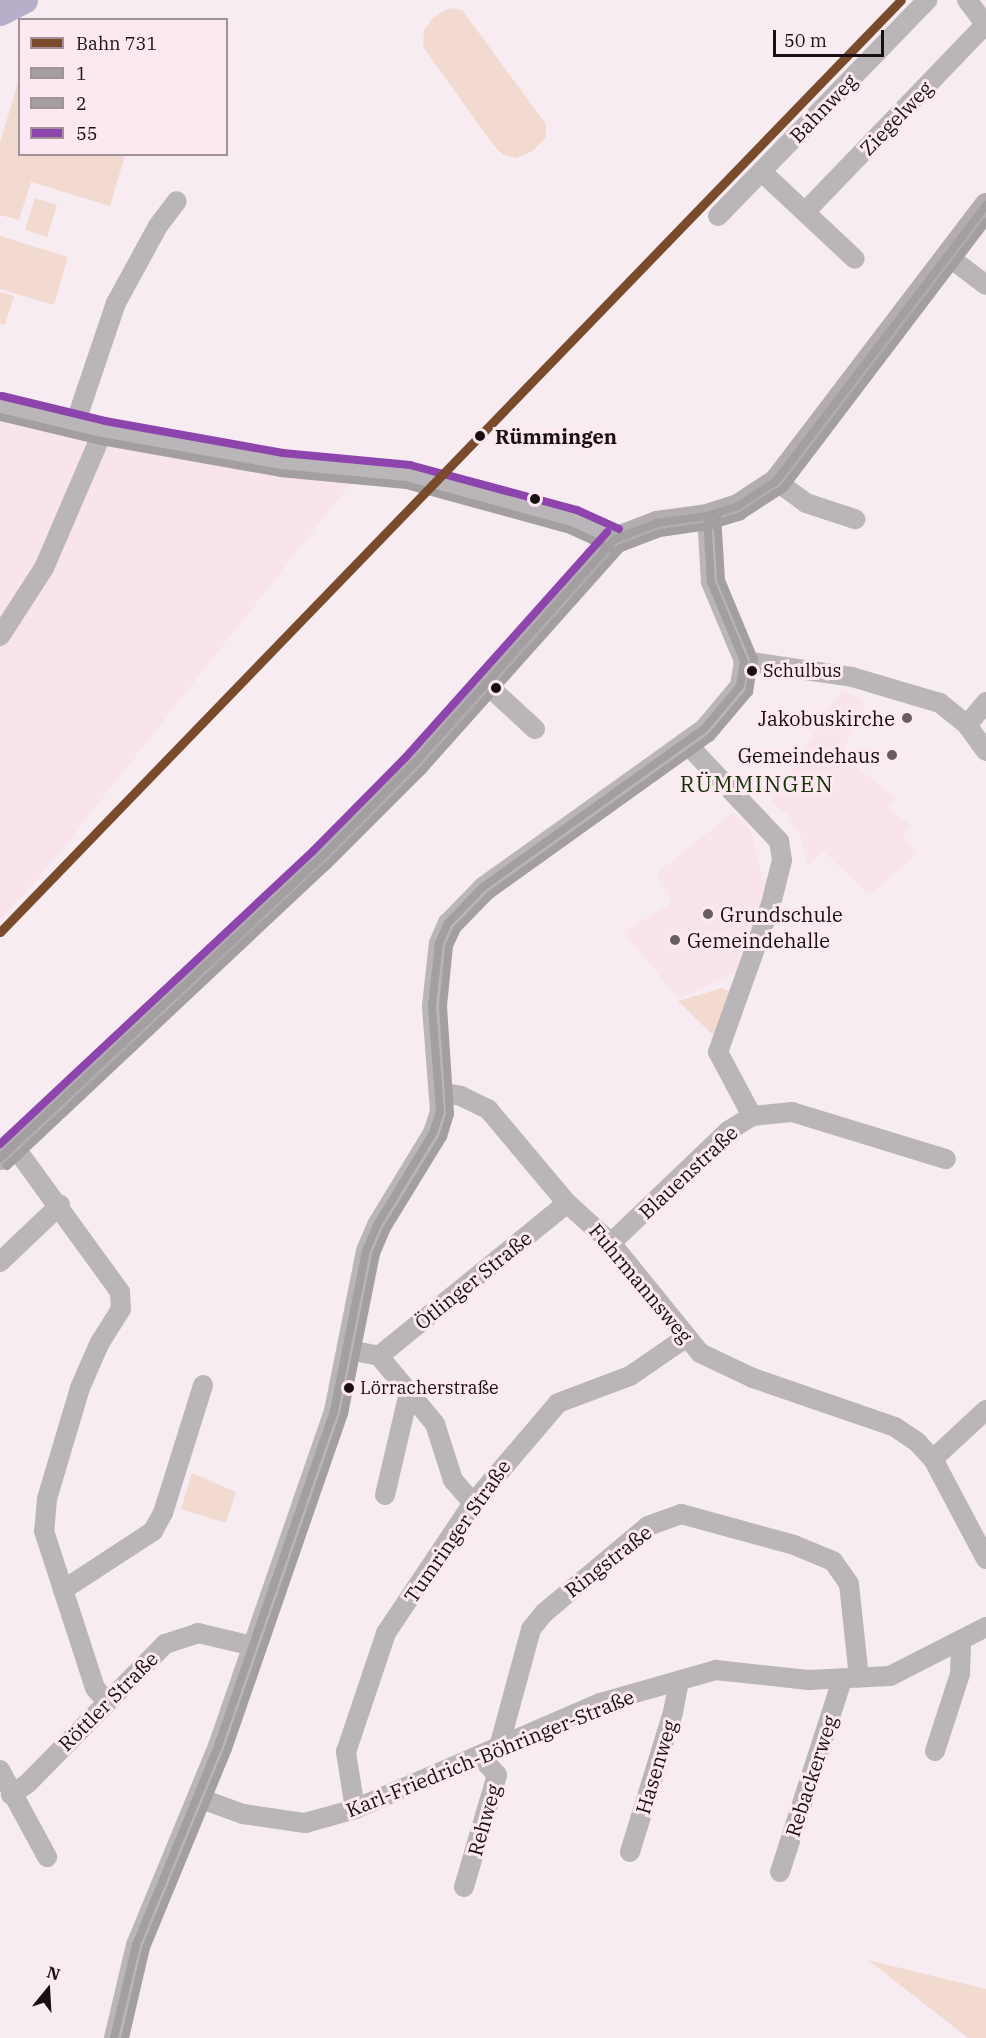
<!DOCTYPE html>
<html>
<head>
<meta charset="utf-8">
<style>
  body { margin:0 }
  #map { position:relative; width:986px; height:2038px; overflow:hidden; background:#f7ecf1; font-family:"IBM Plex Serif",serif }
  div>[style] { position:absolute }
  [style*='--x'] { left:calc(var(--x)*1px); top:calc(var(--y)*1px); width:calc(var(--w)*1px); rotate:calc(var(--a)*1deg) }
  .built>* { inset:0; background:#f9e3ed }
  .green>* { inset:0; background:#f3dad1 }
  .river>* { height:27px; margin:-13.5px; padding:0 13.5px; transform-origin:13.5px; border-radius:13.5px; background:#b7afca }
  .minor>* { height:20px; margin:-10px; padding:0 10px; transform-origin:10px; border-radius:10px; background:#b9b5b9 }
  .major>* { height:24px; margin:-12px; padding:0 12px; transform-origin:12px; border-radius:12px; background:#b3adb2 }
  .bus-1>* { height:8px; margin:-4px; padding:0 4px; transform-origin:4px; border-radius:4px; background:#a39fa1 }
  .bus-2>* { height:8px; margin:-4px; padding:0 4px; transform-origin:4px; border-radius:4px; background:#a39fa1 }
  .bus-3>* { height:8px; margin:-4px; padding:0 4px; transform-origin:4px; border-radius:4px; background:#8e44ad }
  .rail-1>* { height:9px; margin:-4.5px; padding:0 4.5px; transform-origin:4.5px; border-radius:4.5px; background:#7a4b2a }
  .dots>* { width:16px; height:16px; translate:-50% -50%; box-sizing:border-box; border:3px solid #fbe8f0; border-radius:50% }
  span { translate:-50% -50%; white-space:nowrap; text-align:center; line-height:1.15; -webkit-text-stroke:6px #fbe8f0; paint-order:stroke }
  .bus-label { font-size:18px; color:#190f13 }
  .left { translate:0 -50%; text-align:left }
  .street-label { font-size:20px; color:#190f13 }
  .stop-label { font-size:20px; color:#190f13; font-weight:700 }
  .poi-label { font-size:20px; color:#190f13 }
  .right { translate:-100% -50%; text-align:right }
  .quarter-label { font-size:22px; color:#143305; letter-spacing:1.5px }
  .legend { position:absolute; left:18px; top:18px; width:210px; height:138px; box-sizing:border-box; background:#fbe8f0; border:2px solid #a19198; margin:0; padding:8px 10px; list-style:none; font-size:18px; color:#190f13 }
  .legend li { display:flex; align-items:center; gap:12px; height:30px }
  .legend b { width:30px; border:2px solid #a19198 }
  .north { position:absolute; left:18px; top:1960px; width:60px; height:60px; -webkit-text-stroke:4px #fbe8f0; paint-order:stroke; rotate:18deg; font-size:16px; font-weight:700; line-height:24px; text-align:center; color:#190f13 }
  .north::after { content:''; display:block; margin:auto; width:21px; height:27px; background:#190f13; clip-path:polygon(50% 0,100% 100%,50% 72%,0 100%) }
  .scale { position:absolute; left:773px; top:30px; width:111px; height:27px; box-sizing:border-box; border:3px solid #190f13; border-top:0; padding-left:8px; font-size:18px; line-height:21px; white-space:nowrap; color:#190f13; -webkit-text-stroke:4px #fbe8f0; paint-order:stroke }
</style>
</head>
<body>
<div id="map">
  <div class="built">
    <div style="clip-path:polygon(0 415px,99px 440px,351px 483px,53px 861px,0 921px)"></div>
    <div style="clip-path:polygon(842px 689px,866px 702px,841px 754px,896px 798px,888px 809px,911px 825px,903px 834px,916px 855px,869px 895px,824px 852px,807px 866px,801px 837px,789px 816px,771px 802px)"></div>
    <div style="clip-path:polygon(734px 812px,751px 830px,763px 878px,772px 878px,744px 969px,679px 999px,623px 932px,672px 903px,657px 873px)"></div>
  </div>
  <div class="green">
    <div style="clip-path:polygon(449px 8px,462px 10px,546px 124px,546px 137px,533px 151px,516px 158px,503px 155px,494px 146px,423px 47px,424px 30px,433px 18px)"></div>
    <div style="clip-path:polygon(19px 79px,20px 154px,125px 155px,110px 206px,31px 182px,19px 220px,0 215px,0 143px)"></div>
    <div style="clip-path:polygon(35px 198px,57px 205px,47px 237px,25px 230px)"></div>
    <div style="clip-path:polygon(0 236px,68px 257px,54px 305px,0 289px)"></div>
    <div style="clip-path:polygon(0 292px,14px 296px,5px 325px,0 324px)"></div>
    <div style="clip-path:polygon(722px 988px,733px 993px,719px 1031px,713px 1035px,678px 1001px)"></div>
    <div style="clip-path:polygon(192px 1473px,236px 1492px,226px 1523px,181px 1509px)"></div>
    <div style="clip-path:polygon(868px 1960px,986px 1989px,986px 2038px,968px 2038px)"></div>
  </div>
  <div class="river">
    <div style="--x:0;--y:12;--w:27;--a:-27"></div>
  </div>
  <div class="minor">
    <div style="--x:967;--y:0;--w:31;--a:53"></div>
    <div style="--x:762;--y:172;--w:127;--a:43.1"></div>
    <div style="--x:805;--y:212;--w:261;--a:-46.1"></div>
    <div style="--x:718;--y:216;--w:301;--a:-45.9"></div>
    <div style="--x:949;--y:257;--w:46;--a:37.1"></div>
    <div style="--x:0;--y:406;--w:106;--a:13.6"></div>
    <div style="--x:103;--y:431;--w:182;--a:10.1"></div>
    <div style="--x:282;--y:463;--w:127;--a:5.4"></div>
    <div style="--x:408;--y:475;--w:172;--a:15.2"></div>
    <div style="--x:574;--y:520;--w:45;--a:24.9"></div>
    <div style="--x:75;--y:424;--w:128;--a:-71.3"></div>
    <div style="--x:116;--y:303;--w:88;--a:-61.4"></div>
    <div style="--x:158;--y:226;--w:31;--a:-53"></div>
    <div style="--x:776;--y:481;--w:37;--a:36"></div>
    <div style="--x:806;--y:503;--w:52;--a:18.1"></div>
    <div style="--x:0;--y:636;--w:81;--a:-57.1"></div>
    <div style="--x:44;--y:568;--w:149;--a:-66.7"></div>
    <div style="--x:744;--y:661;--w:109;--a:8.4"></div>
    <div style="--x:852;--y:677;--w:92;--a:16.5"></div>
    <div style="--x:940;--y:703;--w:35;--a:39"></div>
    <div style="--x:967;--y:725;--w:32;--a:54"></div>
    <div style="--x:485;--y:683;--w:68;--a:42.6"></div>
    <div style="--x:967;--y:725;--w:30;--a:-50"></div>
    <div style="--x:685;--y:742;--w:137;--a:46.5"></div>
    <div style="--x:779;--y:841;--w:19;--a:81"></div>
    <div style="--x:782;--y:860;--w:45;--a:104"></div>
    <div style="--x:771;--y:904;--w:157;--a:109.7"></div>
    <div style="--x:718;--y:1052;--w:72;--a:62"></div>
    <div style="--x:441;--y:1092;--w:20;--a:11"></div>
    <div style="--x:461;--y:1096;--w:30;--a:26"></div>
    <div style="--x:488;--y:1109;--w:123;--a:50"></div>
    <div style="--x:567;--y:1203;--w:59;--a:42.3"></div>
    <div style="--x:611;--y:1243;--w:141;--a:51"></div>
    <div style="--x:700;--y:1353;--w:59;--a:25.3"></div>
    <div style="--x:753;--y:1378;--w:150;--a:19"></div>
    <div style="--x:895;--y:1427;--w:27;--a:34"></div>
    <div style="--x:917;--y:1442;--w:23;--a:47"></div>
    <div style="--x:933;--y:1459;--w:113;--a:62.1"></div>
    <div style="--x:14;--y:1146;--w:180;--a:54"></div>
    <div style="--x:120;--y:1292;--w:17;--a:87"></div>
    <div style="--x:121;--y:1309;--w:39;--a:122"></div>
    <div style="--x:100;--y:1342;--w:50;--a:113.5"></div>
    <div style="--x:80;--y:1388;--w:116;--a:106.6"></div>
    <div style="--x:47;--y:1499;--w:32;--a:95"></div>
    <div style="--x:44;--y:1531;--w:165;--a:72"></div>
    <div style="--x:95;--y:1688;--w:18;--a:49"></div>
    <div style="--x:611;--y:1243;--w:162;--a:-43.7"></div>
    <div style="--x:728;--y:1131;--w:28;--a:-32"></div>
    <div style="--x:752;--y:1116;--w:40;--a:-5.7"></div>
    <div style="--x:792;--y:1112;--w:161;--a:17"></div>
    <div style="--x:0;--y:1262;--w:83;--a:-43.5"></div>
    <div style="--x:349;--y:1350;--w:31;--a:11"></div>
    <div style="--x:379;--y:1356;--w:88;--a:50.5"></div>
    <div style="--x:435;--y:1424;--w:59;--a:72.2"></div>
    <div style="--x:453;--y:1480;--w:30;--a:49"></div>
    <div style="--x:379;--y:1356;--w:242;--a:-39.1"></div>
    <div style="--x:933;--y:1459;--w:72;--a:-42.8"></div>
    <div style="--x:385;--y:1495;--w:105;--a:-76.8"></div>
    <div style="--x:63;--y:1590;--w:108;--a:-33.2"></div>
    <div style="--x:153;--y:1531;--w:21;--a:-61"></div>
    <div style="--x:163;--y:1513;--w:134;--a:-72.6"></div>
    <div style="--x:499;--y:1747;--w:122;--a:-74.8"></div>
    <div style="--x:531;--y:1629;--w:21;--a:-51"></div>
    <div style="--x:544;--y:1613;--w:136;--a:-39.9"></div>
    <div style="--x:648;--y:1526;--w:35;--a:-20"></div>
    <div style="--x:681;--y:1514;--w:117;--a:15.3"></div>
    <div style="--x:794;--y:1545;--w:42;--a:22.3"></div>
    <div style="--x:833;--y:1561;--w:28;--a:55"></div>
    <div style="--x:849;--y:1584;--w:94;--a:83.9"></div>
    <div style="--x:935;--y:1751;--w:81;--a:-72"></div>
    <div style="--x:960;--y:1674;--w:33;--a:-88"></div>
    <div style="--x:0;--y:1770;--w:99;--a:61.6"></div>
    <div style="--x:11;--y:1795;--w:19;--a:-35"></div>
    <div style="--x:27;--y:1784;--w:197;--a:-45.4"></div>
    <div style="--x:165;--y:1644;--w:35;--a:-18"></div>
    <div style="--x:198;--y:1633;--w:57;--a:13.3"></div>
    <div style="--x:199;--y:1798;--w:47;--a:20"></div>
    <div style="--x:243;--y:1814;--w:63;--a:8.3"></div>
    <div style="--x:305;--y:1823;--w:52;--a:-15.6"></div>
    <div style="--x:355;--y:1809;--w:267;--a:-23.4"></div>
    <div style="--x:600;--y:1703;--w:121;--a:-15.9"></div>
    <div style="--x:716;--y:1670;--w:93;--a:6.2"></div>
    <div style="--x:808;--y:1680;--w:82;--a:-2.8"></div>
    <div style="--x:890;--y:1676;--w:108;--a:-27"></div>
    <div style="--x:355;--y:1809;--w:58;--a:-99"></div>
    <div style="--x:346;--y:1752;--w:126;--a:-71.4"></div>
    <div style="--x:386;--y:1633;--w:156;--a:-56.2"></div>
    <div style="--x:473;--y:1503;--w:131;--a:-49.6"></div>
    <div style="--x:558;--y:1403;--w:77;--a:-20.6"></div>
    <div style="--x:630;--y:1376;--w:67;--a:-34.6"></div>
    <div style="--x:630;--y:1852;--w:146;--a:-72.9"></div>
    <div style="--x:673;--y:1712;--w:32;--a:-79"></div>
    <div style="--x:780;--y:1872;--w:202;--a:-72.1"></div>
    <div style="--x:464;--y:1887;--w:117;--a:-73.6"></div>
    <div style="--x:497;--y:1775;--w:24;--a:-132"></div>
    <div style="--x:114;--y:2038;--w:96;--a:-76.7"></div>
    <div style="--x:136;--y:1945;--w:215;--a:-67.6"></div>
    <div style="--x:218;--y:1746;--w:355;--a:-70.9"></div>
    <div style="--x:334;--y:1411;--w:163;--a:-78.7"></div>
    <div style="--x:366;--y:1251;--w:28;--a:-67"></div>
    <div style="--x:377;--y:1225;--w:108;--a:-58.7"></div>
    <div style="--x:433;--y:1133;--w:23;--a:-72"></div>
    <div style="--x:440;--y:1111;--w:105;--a:-94.4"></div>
    <div style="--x:432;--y:1006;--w:63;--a:-83.7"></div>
    <div style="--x:439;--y:943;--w:22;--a:-66"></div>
    <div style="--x:448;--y:923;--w:50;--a:-45.8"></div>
    <div style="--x:483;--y:887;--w:272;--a:-35.6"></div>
    <div style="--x:704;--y:729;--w:56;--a:-50.1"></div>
    <div style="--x:740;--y:686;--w:25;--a:-81"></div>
    <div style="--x:744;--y:661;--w:86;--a:-112.7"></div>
    <div style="--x:711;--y:582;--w:66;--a:-93.5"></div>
  </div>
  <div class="major">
    <div style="--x:0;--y:1158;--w:438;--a:-43.1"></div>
    <div style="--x:320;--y:859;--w:134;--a:-45.3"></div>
    <div style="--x:414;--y:764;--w:302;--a:-48.2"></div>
    <div style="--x:615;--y:539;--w:45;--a:-20.9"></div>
    <div style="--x:657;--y:523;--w:50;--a:-8"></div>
    <div style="--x:707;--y:516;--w:33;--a:-18"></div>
    <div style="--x:738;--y:506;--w:45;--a:-33.3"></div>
    <div style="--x:776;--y:481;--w:347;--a:-52.7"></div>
  </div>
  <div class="bus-1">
    <div style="--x:0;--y:1158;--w:438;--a:-43.1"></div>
    <div style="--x:320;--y:859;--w:134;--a:-45.3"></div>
    <div style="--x:414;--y:764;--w:302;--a:-48.2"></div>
    <div style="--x:615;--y:539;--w:45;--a:-20.9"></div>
    <div style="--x:657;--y:523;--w:50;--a:-8"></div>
    <div style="--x:707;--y:516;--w:33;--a:-18"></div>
    <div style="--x:738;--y:506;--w:45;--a:-33.3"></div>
    <div style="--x:776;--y:481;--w:347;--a:-52.7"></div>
    <div style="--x:114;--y:2038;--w:96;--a:-76.7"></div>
    <div style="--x:136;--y:1945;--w:215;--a:-67.6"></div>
    <div style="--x:218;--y:1746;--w:355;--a:-70.9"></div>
    <div style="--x:334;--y:1411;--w:163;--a:-78.7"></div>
    <div style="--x:366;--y:1251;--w:28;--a:-67"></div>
    <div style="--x:377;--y:1225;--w:108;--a:-58.7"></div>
    <div style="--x:433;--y:1133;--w:23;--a:-72"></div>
    <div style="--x:440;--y:1111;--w:105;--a:-94.4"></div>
    <div style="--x:432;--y:1006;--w:63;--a:-83.7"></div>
    <div style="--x:439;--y:943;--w:22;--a:-66"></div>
    <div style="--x:448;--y:923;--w:50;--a:-45.8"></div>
    <div style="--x:483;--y:887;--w:272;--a:-35.6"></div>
    <div style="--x:704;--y:729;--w:56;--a:-50.1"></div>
    <div style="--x:740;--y:686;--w:25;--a:-81"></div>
    <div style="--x:744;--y:661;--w:86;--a:-112.7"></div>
    <div style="--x:711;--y:582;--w:66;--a:-93.5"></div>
  </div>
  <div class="bus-2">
    <div style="--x:0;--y:417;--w:104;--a:13.4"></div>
    <div style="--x:101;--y:441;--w:182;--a:10.1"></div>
    <div style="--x:280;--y:473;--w:127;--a:5.4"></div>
    <div style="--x:406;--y:485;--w:170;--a:15.3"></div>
    <div style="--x:570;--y:530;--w:45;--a:24.9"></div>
    <div style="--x:7;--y:1166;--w:439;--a:-43.2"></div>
    <div style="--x:327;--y:866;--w:134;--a:-45"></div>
    <div style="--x:422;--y:771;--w:299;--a:-48.3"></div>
    <div style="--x:621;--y:548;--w:42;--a:-21"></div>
    <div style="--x:660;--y:533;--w:49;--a:-8.1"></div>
    <div style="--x:709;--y:526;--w:34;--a:-17"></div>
    <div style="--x:741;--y:516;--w:51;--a:-33.1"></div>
    <div style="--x:784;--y:488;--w:334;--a:-52.8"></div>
    <div style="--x:125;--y:2038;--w:92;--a:-76.9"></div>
    <div style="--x:146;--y:1948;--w:215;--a:-67.6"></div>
    <div style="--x:228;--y:1749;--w:355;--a:-70.9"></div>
    <div style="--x:344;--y:1414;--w:163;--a:-78.7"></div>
    <div style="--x:376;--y:1254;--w:26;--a:-67"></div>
    <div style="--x:386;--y:1230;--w:109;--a:-58.5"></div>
    <div style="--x:443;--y:1137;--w:24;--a:-73"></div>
    <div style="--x:450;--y:1114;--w:108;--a:-93.7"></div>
    <div style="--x:443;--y:1006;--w:60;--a:-84.3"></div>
    <div style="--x:449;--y:946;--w:19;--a:-65"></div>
    <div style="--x:457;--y:929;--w:47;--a:-45.9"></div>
    <div style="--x:490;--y:895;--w:272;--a:-35.6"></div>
    <div style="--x:711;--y:737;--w:59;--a:-49.8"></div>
    <div style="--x:749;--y:692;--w:33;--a:-81"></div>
    <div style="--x:754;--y:659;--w:86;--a:-112.7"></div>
    <div style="--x:721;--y:580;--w:65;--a:-93.5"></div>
  </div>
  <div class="bus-3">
    <div style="--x:2;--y:396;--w:106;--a:13.6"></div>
    <div style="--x:105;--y:421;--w:181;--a:10.2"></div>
    <div style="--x:283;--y:453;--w:128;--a:5.4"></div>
    <div style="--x:410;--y:465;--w:173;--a:15.1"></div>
    <div style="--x:577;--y:510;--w:46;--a:24.3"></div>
    <div style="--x:0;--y:1144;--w:429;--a:-43.1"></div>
    <div style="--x:313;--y:851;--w:132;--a:-45.3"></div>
    <div style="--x:406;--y:757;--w:302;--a:-48.2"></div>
  </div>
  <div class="rail-1">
    <div style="--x:0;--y:932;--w:1296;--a:-45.97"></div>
  </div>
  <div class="dots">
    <div style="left:480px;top:436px;background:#190f13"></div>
    <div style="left:535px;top:499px;background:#190f13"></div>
    <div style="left:752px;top:671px;background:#190f13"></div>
    <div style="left:496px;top:688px;background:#190f13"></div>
    <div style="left:907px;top:718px;background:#675c61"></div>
    <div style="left:892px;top:755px;background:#675c61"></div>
    <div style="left:708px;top:914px;background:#675c61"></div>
    <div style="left:675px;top:940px;background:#675c61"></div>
    <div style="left:349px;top:1388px;background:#190f13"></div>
  </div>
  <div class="bus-label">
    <span class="left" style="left:763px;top:671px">Schulbus</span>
    <span class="left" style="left:360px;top:1388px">Lörracherstraße</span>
  </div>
  <div class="street-label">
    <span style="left:823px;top:108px;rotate:-46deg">Bahnweg</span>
    <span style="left:896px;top:118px;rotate:-46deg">Ziegelweg</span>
    <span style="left:688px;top:1172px;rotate:-43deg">Blauenstraße</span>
    <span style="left:473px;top:1280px;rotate:-39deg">Ötlinger Straße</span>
    <span style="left:641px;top:1283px;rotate:50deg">Fuhrmannsweg</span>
    <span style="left:457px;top:1531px;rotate:-55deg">Tumringer Straße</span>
    <span style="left:608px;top:1561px;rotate:-38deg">Ringstraße</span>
    <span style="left:108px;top:1701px;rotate:-45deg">Röttler Straße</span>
    <span style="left:490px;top:1753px;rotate:-22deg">Karl-Friedrich-Böhringer-Straße</span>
    <span style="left:656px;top:1767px;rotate:-73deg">Hasenweg</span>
    <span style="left:811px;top:1776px;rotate:-72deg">Rebackerweg</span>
    <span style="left:484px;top:1820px;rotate:-74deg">Rehweg</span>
  </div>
  <div class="stop-label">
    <span class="left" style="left:495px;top:436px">Rümmingen</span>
  </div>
  <div class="poi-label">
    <span class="right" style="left:895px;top:718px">Jakobuskirche</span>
    <span class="right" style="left:880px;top:755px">Gemeindehaus</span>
    <span class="left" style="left:720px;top:914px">Grundschule</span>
    <span class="left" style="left:687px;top:940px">Gemeindehalle</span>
  </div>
  <div class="quarter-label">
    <span style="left:757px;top:784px">RÜMMINGEN</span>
  </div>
  <ul class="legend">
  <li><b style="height:8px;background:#7a4b2a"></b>Bahn 731</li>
  <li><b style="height:8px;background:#a39fa1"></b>1</li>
  <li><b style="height:8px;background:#a39fa1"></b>2</li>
  <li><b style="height:8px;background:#8e44ad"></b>55</li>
  </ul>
  <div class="north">N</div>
  <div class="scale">50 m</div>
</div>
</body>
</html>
